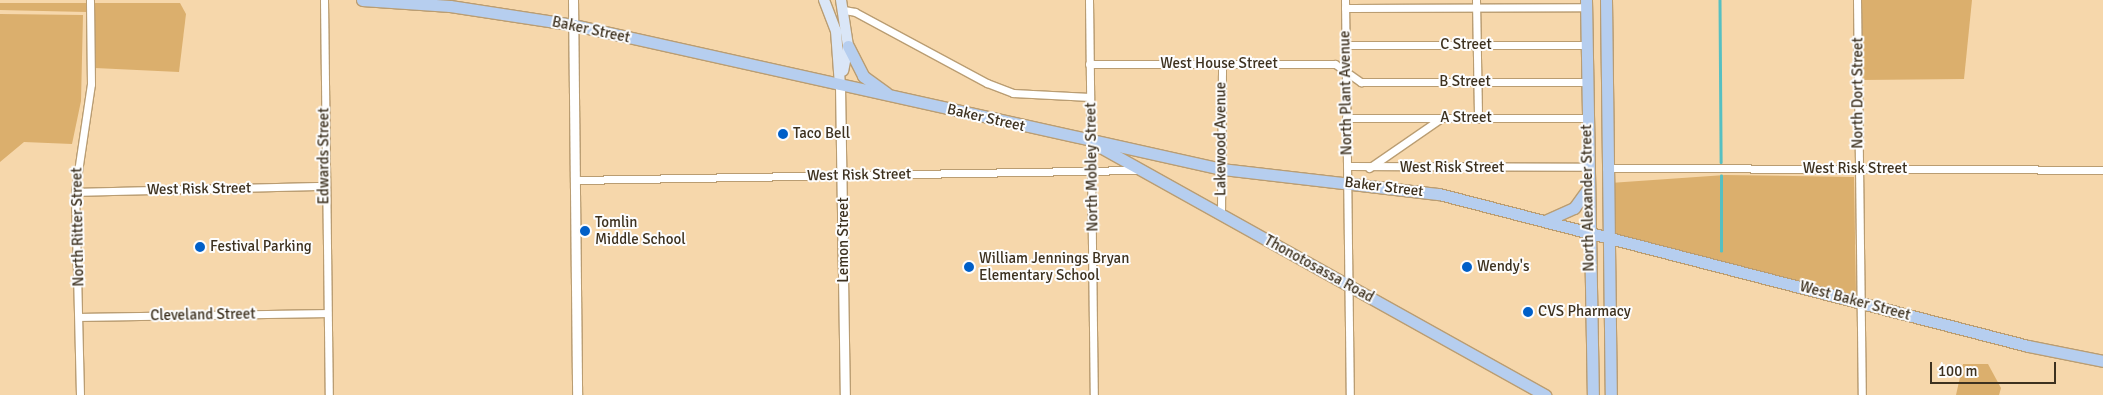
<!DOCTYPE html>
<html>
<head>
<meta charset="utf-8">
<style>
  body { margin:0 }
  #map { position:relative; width:2103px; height:395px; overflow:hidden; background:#f6d7ab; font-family:Signika,sans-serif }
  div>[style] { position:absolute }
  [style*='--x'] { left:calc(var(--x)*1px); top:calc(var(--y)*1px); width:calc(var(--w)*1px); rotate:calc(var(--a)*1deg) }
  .green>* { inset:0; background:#dbaf6d }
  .stream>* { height:2.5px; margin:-1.25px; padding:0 1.25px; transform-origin:1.25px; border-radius:1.25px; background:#56c0c2 }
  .roads { filter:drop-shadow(1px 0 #ba9d72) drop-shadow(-1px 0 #ba9d72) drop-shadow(0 1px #ba9d72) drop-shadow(0 -1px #ba9d72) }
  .minor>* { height:7px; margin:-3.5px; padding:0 3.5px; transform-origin:3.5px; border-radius:3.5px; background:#fff }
  .tertiary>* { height:9px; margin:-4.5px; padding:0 4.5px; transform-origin:4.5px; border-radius:4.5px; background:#fff }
  .secondary>* { height:10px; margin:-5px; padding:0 5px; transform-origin:5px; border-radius:5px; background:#dae6f7 }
  .primary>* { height:11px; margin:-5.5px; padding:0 5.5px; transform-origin:5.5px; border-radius:5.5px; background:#b6ceef }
  .dots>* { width:14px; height:14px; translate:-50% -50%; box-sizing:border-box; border:2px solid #fdfdfd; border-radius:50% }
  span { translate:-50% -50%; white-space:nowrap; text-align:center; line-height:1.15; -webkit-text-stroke:4px #fdfdfd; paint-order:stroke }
  .street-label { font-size:15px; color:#3d311f }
  .poi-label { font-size:15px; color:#3d311f }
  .left { translate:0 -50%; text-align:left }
  .scale { position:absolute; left:1930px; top:362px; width:126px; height:22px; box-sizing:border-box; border:2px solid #3d311f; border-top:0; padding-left:6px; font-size:15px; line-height:18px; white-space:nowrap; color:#3d311f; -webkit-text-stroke:4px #fdfdfd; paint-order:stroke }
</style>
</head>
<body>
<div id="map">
  <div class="green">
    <div style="clip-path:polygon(1862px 0,1972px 0,1964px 79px,1862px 80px)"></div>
    <div style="clip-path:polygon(0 3px,86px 3px,86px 12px,0 10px)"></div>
    <div style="clip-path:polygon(94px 3px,180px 3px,186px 14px,179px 72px,95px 68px)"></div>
    <div style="clip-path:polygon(0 14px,83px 15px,81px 101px,72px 144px,24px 142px,0 162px)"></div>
    <div style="clip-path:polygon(1725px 175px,1854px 177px,1856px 297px,1613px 233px,1610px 183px)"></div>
    <div style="clip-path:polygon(1963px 364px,1988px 364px,2001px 388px,1999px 395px,1956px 395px)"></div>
  </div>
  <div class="stream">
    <div style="--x:1720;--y:0;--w:162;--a:89.6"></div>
    <div style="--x:1721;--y:251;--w:75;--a:-90"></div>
  </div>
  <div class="roads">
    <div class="minor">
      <div style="--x:324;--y:0;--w:395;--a:89.3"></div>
      <div style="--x:1089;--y:0;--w:395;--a:89.3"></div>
      <div style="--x:1345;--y:0;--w:395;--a:89.3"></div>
      <div style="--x:1476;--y:0;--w:119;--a:89"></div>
      <div style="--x:1857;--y:0;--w:395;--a:89.3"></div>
      <div style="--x:1345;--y:8;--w:241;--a:-0.2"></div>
      <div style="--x:844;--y:10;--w:11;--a:10"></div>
      <div style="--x:855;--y:12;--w:150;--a:28.3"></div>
      <div style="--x:987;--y:83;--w:28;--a:21"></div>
      <div style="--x:1013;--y:93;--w:77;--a:3"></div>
      <div style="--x:1345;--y:45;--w:242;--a:0"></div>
      <div style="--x:1089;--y:64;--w:246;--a:0"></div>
      <div style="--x:1335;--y:64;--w:32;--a:35"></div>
      <div style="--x:1361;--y:82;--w:226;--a:0"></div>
      <div style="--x:1346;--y:118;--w:241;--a:0"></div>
      <div style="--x:1347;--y:166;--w:241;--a:0.2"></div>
      <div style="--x:1369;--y:168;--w:86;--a:-34.6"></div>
      <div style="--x:1606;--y:168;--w:497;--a:0.2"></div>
      <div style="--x:576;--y:180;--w:562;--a:-1.02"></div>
      <div style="--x:75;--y:192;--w:249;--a:-1.4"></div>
      <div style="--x:1221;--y:214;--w:150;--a:-89.6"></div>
      <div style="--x:80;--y:317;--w:247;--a:-0.9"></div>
      <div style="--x:80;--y:395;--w:203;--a:-91.4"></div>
      <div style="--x:75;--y:192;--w:109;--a:-81.6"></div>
      <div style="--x:91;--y:84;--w:84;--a:-90.7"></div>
    </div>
    <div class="tertiary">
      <div style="--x:573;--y:0;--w:395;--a:89.4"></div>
      <div style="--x:840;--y:85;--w:310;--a:89.1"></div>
    </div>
    <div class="secondary">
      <div style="--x:824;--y:0;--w:33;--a:69"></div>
      <div style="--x:836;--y:31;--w:54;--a:85.8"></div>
      <div style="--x:841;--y:0;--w:47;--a:81.3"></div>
      <div style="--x:848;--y:46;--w:25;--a:101"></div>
    </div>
    <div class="primary">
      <div style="--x:362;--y:0;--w:88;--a:3.9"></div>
      <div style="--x:450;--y:6;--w:125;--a:8.7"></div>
      <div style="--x:574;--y:25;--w:664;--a:12.53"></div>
      <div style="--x:1222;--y:169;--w:218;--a:6.6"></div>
      <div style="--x:1439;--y:194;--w:608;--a:14.47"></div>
      <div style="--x:2028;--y:346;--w:76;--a:11.3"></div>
      <div style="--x:1586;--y:0;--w:395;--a:89"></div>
      <div style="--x:1606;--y:0;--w:395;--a:89.3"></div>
      <div style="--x:848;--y:46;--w:34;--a:63"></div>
      <div style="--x:863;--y:76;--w:29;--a:36"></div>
      <div style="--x:1093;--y:143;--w:518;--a:29.14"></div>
      <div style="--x:1547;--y:220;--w:30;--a:-24"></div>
      <div style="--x:1574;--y:208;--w:24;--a:-54"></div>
    </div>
  </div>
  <div class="dots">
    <div style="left:783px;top:134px;background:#005fc8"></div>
    <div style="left:585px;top:231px;background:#005fc8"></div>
    <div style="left:200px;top:247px;background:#005fc8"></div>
    <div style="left:969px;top:267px;background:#005fc8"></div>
    <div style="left:1467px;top:267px;background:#005fc8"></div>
    <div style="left:1528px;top:312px;background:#005fc8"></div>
  </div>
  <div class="street-label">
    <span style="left:591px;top:30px;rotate:12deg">Baker Street</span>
    <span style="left:1466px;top:45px">C Street</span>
    <span style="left:1219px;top:64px">West House Street</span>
    <span style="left:1465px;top:82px">B Street</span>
    <span style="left:1346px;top:93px;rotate:-91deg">North Plant Avenue</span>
    <span style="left:1858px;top:93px;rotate:-90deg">North Dort Street</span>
    <span style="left:986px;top:118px;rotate:13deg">Baker Street</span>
    <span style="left:1466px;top:118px">A Street</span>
    <span style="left:1221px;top:139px;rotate:-90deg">Lakewood Avenue</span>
    <span style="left:324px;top:156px;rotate:-90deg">Edwards Street</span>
    <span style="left:1092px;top:167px;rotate:-91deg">North Mobley Street</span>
    <span style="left:1452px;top:168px">West Risk Street</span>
    <span style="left:1855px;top:169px">West Risk Street</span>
    <span style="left:859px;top:175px;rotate:-1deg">West Risk Street</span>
    <span style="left:1384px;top:187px;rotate:7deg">Baker Street</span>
    <span style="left:199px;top:189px;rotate:-1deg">West Risk Street</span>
    <span style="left:1588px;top:198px;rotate:-91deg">North Alexander Street</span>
    <span style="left:78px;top:227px;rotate:-91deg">North Ritter Street</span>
    <span style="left:844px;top:240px;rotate:-90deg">Lemon Street</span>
    <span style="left:1319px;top:269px;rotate:29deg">Thonotosassa Road</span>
    <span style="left:1855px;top:301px;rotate:15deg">West Baker Street</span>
    <span style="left:203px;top:315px;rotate:-1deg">Cleveland Street</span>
  </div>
  <div class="poi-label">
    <span class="left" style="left:793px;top:134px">Taco Bell</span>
    <span class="left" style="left:595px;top:231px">Tomlin<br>Middle School</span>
    <span class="left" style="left:210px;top:247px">Festival Parking</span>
    <span class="left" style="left:979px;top:267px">William Jennings Bryan<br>Elementary School</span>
    <span class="left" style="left:1477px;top:267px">Wendy's</span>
    <span class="left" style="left:1538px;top:312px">CVS Pharmacy</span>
  </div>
  <div class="scale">100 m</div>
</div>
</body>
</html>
